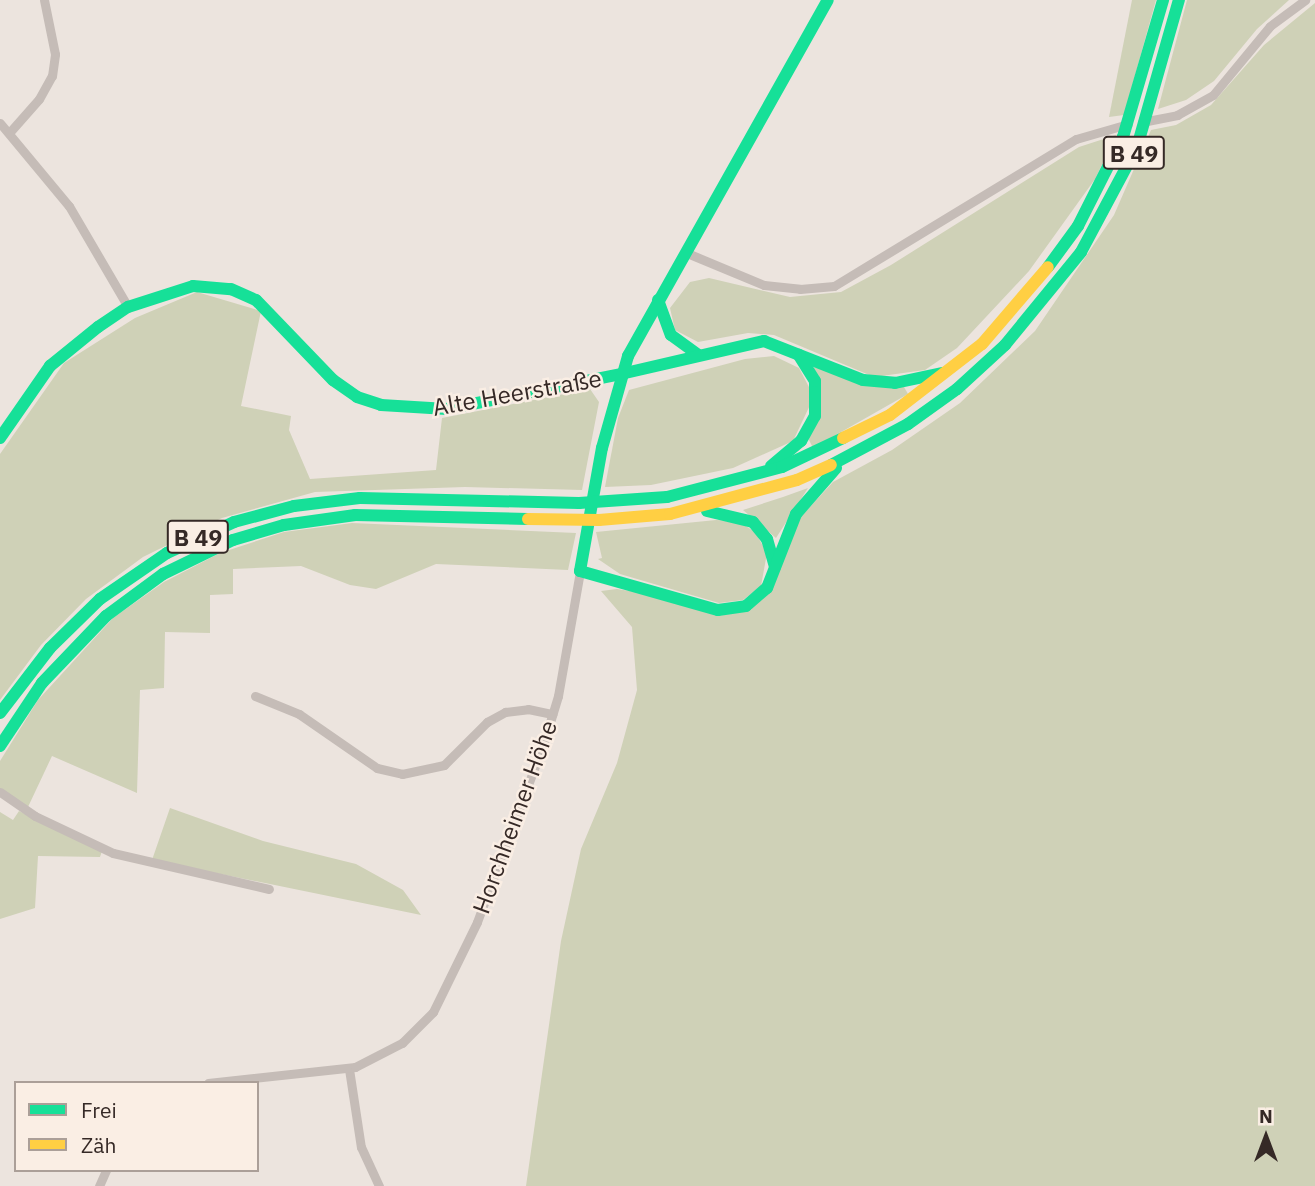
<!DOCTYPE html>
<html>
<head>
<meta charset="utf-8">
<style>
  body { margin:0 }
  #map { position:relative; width:1315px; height:1186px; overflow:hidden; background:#ece4de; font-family:"IBM Plex Sans",sans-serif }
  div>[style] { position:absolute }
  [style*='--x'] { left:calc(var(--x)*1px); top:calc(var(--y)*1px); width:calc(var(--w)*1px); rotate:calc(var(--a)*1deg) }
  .green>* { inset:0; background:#cfd1b7 }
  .street>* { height:9px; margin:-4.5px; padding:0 4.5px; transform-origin:4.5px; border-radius:4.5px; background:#c5bcb7 }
  .fast>* { height:12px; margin:-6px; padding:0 6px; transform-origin:6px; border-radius:6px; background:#16e098 }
  .slow>* { height:12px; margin:-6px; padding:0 6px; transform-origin:6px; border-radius:6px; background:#ffcf43 }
  span { translate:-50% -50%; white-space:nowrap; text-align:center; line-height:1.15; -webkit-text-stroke:5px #faeee4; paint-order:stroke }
  .shield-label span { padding:2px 5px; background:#faeee4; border:2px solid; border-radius:5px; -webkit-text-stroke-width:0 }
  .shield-label { font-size:23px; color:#352926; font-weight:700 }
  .street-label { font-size:24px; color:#352926 }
  .legend { position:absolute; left:14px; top:1081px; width:245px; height:91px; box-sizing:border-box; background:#faeee4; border:2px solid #ab9f98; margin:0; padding:9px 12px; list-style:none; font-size:21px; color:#352926 }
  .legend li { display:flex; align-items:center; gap:14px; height:35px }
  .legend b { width:35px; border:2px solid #ab9f98 }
  .north { position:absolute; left:1231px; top:1102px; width:70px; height:70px; -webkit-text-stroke:5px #faeee4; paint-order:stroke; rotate:0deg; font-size:19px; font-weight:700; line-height:28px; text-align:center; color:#352926 }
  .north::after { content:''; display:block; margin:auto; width:24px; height:32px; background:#352926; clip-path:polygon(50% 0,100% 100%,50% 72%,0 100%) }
</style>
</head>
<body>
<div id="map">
  <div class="green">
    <div style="clip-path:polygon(1132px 0,1156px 0,1124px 115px,1109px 117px)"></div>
    <div style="clip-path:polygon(1187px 0,1289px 0,1257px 29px,1214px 81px,1186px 100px,1158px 109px)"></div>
    <div style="clip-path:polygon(1315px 3px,1315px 1186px,526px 1186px,561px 941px,581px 849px,617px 763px,637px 690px,632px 627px,601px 591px,617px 589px,751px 610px,797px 521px,833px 482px,892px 450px,960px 403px,1035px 331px,1114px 215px,1151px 130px,1176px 125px,1211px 105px,1264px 45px)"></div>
    <div style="clip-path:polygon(1116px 135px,1095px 179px,1029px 271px,957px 348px,925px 370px,874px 377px,774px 335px,748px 333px,698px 342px,675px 330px,670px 308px,690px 282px,709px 278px,790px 297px,841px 292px,891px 265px,1079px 147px)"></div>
    <div style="clip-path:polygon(197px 292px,261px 311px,241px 406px,291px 416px,289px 430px,310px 479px,436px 470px,442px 418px,590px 389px,599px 402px,582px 490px,465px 487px,315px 492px,222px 518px,143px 557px,86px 599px,41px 645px,0 700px,0 454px,64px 363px,135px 318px)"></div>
    <div style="clip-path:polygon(774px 356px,799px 368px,810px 389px,811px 403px,793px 441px,733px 468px,651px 485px,605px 487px,618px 418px,629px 390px,745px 359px)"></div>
    <div style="clip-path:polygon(814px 367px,904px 387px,908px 394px,813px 448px,809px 440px)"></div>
    <div style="clip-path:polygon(808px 488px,776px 538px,743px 510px,783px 497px)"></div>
    <div style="clip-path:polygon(716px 520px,738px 521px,755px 532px,767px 553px,761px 586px,743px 600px,719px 603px,620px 574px,598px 559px,602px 558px,596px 532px)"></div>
    <div style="clip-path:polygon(352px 523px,576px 533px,568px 570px,436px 564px,376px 589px,350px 585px,301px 566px,233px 569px,233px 594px,210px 595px,210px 633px,165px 632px,164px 688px,140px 690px,137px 793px,52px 756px,28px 807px,0 788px,0 761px,38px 700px,113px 618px,164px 582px,220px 553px,284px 532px)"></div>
    <div style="clip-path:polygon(170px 808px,263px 841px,356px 864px,403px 890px,421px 915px,152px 860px)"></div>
    <div style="clip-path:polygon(19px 811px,102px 851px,100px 857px,38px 856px,35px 908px,0 919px,0 812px,13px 820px)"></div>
  </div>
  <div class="street">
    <div style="--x:1142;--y:122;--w:36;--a:-11"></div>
    <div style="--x:1177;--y:115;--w:41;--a:-29.1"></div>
    <div style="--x:1213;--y:95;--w:89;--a:-50.4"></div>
    <div style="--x:1270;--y:26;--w:44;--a:-36.6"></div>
    <div style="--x:0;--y:123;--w:108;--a:50.3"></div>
    <div style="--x:69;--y:206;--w:117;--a:59.7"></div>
    <div style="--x:9;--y:133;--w:45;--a:-48.6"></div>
    <div style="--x:39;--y:99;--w:26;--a:-61"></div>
    <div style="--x:52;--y:76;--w:22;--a:-82"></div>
    <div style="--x:55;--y:54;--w:55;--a:-101.5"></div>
    <div style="--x:687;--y:253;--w:83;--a:22.6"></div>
    <div style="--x:764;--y:285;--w:36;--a:6"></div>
    <div style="--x:800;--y:289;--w:34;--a:-5"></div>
    <div style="--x:834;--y:286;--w:283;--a:-31.3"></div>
    <div style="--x:1076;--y:139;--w:54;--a:-16.1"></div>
    <div style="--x:255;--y:696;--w:48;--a:22.2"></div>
    <div style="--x:299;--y:714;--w:95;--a:34.7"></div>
    <div style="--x:377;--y:768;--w:26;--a:13"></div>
    <div style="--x:402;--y:774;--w:43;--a:-12.1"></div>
    <div style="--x:444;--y:765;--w:61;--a:-45"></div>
    <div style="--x:487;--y:722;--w:21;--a:-29"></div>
    <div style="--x:505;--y:712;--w:23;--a:-7"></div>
    <div style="--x:528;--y:709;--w:25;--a:12"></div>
    <div style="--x:0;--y:792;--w:42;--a:34.4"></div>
    <div style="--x:35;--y:816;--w:86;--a:25.4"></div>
    <div style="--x:113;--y:853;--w:160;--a:13"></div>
    <div style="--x:349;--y:1069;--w:79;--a:81.3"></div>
    <div style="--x:361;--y:1147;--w:43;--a:65.2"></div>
    <div style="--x:208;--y:1083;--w:148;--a:-6.2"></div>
    <div style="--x:355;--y:1067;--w:53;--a:-27.1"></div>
    <div style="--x:402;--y:1043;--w:44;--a:-45"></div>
    <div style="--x:433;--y:1012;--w:100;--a:-63.9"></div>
    <div style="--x:477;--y:922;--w:192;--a:-69.6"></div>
    <div style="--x:544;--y:742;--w:48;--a:-73.1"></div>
    <div style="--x:558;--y:696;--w:127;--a:-80"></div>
    <div style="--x:99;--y:1186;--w:17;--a:-66"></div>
  </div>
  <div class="fast">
    <div style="--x:1048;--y:267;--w:51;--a:-53.8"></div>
    <div style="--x:1078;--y:226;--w:100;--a:-63.2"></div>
    <div style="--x:1123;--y:137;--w:143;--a:-73.7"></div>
    <div style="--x:658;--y:300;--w:37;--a:70"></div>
    <div style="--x:671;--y:335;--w:34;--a:36"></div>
    <div style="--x:621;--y:374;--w:147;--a:-13"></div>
    <div style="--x:764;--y:341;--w:106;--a:21.5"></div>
    <div style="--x:863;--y:380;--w:32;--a:5"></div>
    <div style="--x:895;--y:383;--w:49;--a:-11.8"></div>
    <div style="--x:0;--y:438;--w:88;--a:-55.2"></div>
    <div style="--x:50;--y:366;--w:62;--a:-39.1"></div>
    <div style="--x:98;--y:327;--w:36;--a:-34"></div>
    <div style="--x:128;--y:307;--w:68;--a:-17.9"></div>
    <div style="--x:193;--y:286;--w:38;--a:5"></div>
    <div style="--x:231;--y:289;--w:27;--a:24"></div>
    <div style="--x:256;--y:300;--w:111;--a:46.1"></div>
    <div style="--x:333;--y:380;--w:29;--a:35"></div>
    <div style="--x:357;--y:397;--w:25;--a:18"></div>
    <div style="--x:381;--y:405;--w:66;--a:3.5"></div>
    <div style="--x:447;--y:409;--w:177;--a:-11.4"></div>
    <div style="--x:831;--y:465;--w:87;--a:-28"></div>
    <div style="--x:908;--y:424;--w:60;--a:-35.5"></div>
    <div style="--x:957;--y:389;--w:65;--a:-42.5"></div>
    <div style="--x:1005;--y:345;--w:120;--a:-50.7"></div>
    <div style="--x:1081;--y:252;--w:119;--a:-61.9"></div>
    <div style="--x:1137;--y:147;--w:153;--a:-74.1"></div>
    <div style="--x:771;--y:466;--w:39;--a:-40"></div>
    <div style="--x:801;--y:441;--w:29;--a:-61"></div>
    <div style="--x:815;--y:416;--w:35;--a:-90"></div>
    <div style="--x:815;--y:381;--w:31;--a:-122"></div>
    <div style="--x:707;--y:511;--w:47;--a:13.4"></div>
    <div style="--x:753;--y:522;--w:22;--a:51"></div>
    <div style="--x:767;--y:539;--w:29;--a:74"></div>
    <div style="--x:580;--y:571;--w:125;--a:-79.9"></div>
    <div style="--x:602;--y:448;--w:96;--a:-74.2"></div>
    <div style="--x:628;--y:356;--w:408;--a:-60.7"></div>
    <div style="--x:580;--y:571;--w:143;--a:15.8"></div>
    <div style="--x:718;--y:610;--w:28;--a:-8"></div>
    <div style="--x:746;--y:606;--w:28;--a:-41"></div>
    <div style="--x:767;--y:588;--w:79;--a:-68.6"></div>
    <div style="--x:796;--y:514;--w:61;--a:-49"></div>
    <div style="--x:0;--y:713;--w:82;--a:-52.4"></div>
    <div style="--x:50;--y:648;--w:70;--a:-44.4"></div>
    <div style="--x:100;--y:599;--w:81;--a:-34.5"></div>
    <div style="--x:167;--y:553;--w:74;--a:-24.8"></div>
    <div style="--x:234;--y:522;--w:62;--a:-14.9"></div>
    <div style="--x:294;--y:506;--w:66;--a:-6.9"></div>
    <div style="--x:360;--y:498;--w:219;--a:1.3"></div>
    <div style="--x:579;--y:503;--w:88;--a:-3.9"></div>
    <div style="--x:667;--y:497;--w:119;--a:-14.6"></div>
    <div style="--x:782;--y:467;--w:68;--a:-25.4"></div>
    <div style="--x:0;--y:746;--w:76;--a:-56.3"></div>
    <div style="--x:42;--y:683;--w:93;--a:-46.3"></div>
    <div style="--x:106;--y:616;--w:71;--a:-36.4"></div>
    <div style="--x:163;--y:574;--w:78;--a:-25.9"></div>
    <div style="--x:233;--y:540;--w:53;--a:-16.4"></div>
    <div style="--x:284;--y:525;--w:72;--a:-8"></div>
    <div style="--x:355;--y:515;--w:173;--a:1.3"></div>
  </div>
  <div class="slow">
    <div style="--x:843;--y:438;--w:52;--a:-26.1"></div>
    <div style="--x:890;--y:415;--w:116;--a:-37.7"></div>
    <div style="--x:982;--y:344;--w:101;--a:-49.4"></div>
    <div style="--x:528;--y:519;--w:71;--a:0.8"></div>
    <div style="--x:599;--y:520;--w:71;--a:-4.8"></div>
    <div style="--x:670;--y:514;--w:131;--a:-15"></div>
    <div style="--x:797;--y:480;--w:37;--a:-24"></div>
  </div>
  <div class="shield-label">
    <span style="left:1134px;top:153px">B 49</span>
    <span style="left:198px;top:537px">B 49</span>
  </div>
  <div class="street-label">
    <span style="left:517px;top:393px;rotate:-10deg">Alte Heerstraße</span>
    <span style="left:515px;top:817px;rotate:-70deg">Horchheimer Höhe</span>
  </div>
  <ul class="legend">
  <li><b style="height:9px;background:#16e098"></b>Frei</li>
  <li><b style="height:9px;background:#ffcf43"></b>Zäh</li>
  </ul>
  <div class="north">N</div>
</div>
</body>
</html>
